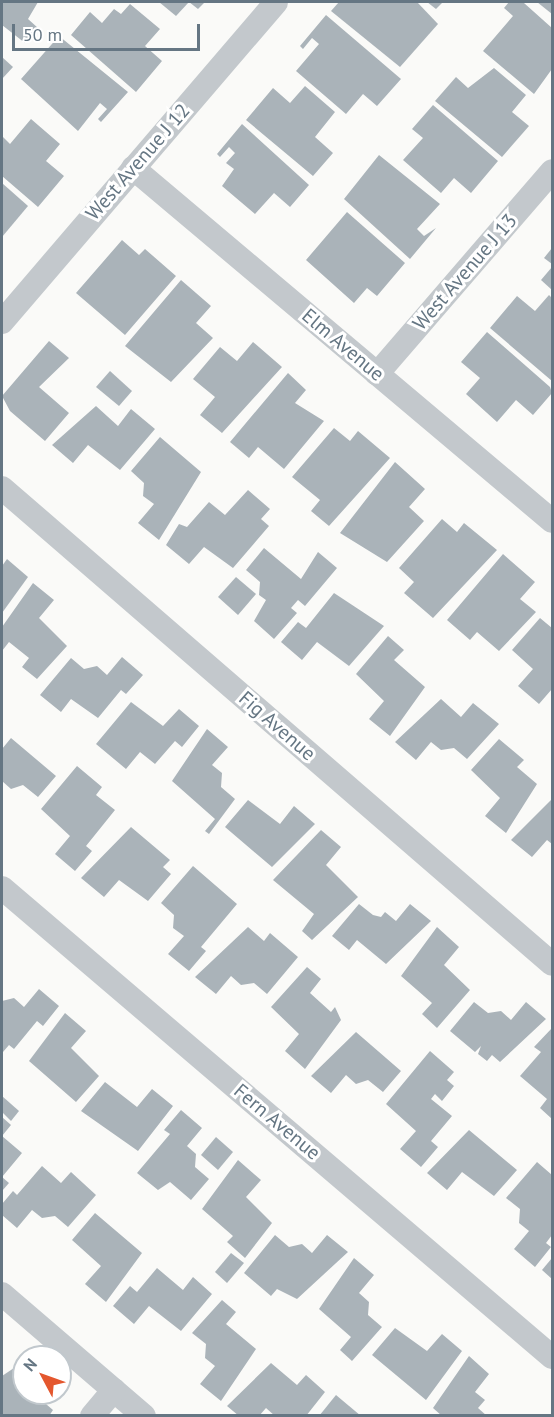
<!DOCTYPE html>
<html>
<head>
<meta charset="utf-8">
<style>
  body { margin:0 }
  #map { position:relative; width:554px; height:1417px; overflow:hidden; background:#fafaf8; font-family:"PT Sans",sans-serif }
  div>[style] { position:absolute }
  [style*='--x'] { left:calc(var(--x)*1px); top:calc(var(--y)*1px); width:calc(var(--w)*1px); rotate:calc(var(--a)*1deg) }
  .building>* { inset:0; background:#aab3b9 }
  .street>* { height:24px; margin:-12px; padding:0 12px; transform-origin:12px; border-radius:12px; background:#c3c8cc }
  span { translate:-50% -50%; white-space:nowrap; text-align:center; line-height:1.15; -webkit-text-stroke:6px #fff; paint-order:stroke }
  .street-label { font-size:20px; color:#657683 }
  .frame { position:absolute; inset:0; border:3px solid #657683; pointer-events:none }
  .north { position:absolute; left:12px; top:1345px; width:60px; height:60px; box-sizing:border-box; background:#fff; border:2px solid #c1c8cd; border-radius:50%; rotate:311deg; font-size:16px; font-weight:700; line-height:24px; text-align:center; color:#657683 }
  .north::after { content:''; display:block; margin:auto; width:21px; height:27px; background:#e4572e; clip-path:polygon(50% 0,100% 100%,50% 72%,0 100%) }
  .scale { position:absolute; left:12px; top:24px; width:188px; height:27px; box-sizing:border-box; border:3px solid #657683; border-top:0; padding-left:8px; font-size:18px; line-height:21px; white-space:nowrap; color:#657683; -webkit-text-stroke:4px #fff; paint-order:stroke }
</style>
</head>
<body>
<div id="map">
  <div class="building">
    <div style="clip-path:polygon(2px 2px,38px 2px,28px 19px,38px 28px,25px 43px,2px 25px)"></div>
    <div style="clip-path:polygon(159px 2px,189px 2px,176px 16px)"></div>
    <div style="clip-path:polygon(189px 2px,205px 2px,198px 9px)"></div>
    <div style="clip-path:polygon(339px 2px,417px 2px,438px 24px,400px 67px,331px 11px)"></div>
    <div style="clip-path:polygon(427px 2px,443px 2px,436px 9px)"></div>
    <div style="clip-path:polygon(509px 2px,524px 3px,552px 28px,552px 69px,534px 94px,483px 51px,513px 16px,504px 8px)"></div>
    <div style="clip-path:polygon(537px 2px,552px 2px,552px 14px)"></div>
    <div style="clip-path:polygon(130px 4px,160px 29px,145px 46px,162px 61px,136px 92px,71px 35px,90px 12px,102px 23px,114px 9px,121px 14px)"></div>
    <div style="clip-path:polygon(326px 15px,401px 79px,377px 106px,363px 94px,346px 114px,296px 71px,319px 44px,312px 38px,303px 49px,300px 46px)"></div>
    <div style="clip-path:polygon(59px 36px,128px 92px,101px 122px,98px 119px,107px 109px,100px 103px,78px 131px,21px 79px)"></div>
    <div style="clip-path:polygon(2px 57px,13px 67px,2px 79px)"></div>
    <div style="clip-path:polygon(494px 68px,526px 95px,512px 112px,529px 126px,502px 157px,435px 101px,456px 77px,468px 88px)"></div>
    <div style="clip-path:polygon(305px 86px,335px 112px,315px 137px,333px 153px,313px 176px,246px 120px,273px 88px,290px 103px)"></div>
    <div style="clip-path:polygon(433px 105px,498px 161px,471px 193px,454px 178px,441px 193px,403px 160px,423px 138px,412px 129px)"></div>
    <div style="clip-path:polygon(31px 119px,60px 144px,46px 161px,64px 176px,38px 207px,2px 176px,2px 136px,10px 144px)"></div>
    <div style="clip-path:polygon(242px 124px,309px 185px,290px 207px,274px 193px,255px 214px,222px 186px,234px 169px,226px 163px,235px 153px,229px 147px,220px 157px,217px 154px)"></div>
    <div style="clip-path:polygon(379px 155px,440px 204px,417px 229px,424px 236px,436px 228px,410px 259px,344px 199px)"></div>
    <div style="clip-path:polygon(2px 183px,28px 206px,2px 237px)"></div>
    <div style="clip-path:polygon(347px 212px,405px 263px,377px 296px,367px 288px,354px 303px,306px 260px)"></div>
    <div style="clip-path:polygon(122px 240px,139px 255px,145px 249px,176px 276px,125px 335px,76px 293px)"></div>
    <div style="clip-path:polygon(552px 248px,552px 264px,544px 258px)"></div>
    <div style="clip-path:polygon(552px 267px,552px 290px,541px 280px)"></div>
    <div style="clip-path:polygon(181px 280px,211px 306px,196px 323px,213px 338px,171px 382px,125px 346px)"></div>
    <div style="clip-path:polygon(549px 295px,552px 298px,552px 381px,490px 328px,517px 296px,535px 311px)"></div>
    <div style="clip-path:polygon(487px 332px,550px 387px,552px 393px,533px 415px,516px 400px,497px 422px,466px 394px,480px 378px,461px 362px)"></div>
    <div style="clip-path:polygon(49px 341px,69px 358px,39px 387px,69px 413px,45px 441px,10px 411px,2px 396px)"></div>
    <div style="clip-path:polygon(253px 342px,282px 367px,222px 433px,200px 415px,215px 397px,193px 379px,220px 347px,237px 361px)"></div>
    <div style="clip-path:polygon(110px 371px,132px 391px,119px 406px,96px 387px)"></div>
    <div style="clip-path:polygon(288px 373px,306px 390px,295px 403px,324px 421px,284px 469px,258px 447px,249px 458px,230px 442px)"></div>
    <div style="clip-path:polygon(96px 406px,118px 426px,131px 409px,155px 429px,120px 470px,88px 445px,73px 463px,52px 445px)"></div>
    <div style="clip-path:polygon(334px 428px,350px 441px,358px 431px,390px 458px,329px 526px,311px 511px,320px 500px,292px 477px)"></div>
    <div style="clip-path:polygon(160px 437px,201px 472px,159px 540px,138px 523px,154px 504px,143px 496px,144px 483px,131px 471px)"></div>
    <div style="clip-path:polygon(395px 462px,425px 489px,409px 507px,424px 521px,387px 562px,340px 533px)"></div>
    <div style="clip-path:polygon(248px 490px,270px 509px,261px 519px,269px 526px,233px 568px,204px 547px,189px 564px,166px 545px,179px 524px,187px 527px,209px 502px,225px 515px)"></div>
    <div style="clip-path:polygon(442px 519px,457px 532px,464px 523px,497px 550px,433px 618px,404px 593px,414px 582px,399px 568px)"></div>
    <div style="clip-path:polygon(264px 548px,301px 579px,318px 552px,337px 568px,305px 606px,298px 600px,291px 608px,297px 613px,274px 639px,254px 621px,266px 600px,259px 595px,260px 582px,246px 570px)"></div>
    <div style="clip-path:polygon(503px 554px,535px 582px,520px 599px,536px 612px,499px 651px,477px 632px,470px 640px,447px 620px)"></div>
    <div style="clip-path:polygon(7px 559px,28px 577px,2px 613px,2px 566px)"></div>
    <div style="clip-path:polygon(236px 577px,256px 594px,238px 615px,218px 597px)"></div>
    <div style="clip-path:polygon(33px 583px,54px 600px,39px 618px,67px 646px,37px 679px,22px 667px,29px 658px,9px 642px,2px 651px,2px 627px)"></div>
    <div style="clip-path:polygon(334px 593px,384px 626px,349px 666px,317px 642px,302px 660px,281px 642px,298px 622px,306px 628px)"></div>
    <div style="clip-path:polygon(540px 618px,552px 628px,552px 689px,539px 704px,518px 686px,533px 669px,512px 650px)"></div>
    <div style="clip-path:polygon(388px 636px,404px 650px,394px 660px,425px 687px,390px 736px,369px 719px,384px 701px,356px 674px)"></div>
    <div style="clip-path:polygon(122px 657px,143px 675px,126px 694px,121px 690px,98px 718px,71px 699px,61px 712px,40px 695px,71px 658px,84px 669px,97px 666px,107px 675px)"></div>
    <div style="clip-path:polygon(441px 699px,461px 717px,473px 703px,499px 724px,467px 759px,454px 748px,441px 750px,431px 742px,416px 760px,395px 742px)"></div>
    <div style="clip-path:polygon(131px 702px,163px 726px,179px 709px,199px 726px,182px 747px,175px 741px,155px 764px,140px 752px,126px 769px,96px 744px)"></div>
    <div style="clip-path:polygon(207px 729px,228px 747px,212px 765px,222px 773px,221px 787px,235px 799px,209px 834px,205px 831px,215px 819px,172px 781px)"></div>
    <div style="clip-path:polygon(11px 738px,56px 776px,38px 797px,23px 785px,11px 789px,2px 781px,2px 749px)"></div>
    <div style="clip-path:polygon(499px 739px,524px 760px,517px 767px,537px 784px,506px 833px,485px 816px,500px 798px,471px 770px)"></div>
    <div style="clip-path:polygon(77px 766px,102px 787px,96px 795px,115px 810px,86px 846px,92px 851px,75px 871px,55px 854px,70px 836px,41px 809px)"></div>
    <div style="clip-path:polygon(552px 799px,552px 844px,547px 840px,532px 857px,511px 840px)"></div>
    <div style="clip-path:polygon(248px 800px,280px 824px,294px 806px,315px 824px,272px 867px,225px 827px)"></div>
    <div style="clip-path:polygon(131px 827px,170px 860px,163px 867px,171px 874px,148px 901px,119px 880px,104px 897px,81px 878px)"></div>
    <div style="clip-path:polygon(321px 830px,341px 847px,326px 865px,358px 897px,312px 940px,302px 931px,314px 914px,273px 880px)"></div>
    <div style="clip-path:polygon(193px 866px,237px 904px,201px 947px,206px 951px,189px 971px,168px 954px,184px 936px,173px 928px,174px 915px,161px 903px)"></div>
    <div style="clip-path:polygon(359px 904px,373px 915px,381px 917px,385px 912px,396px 921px,410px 904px,431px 921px,386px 964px,357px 940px,349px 950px,332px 936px)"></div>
    <div style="clip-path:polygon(248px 927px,264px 941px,270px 933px,298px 957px,267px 994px,254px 983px,241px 985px,231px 976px,216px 994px,195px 977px)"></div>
    <div style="clip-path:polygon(437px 927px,459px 947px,444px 965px,470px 990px,437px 1028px,422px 1014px,432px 1003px,401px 976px)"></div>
    <div style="clip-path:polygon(307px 967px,321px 979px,310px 993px,331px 1012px,335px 1007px,341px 1020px,305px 1069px,285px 1051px,299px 1034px,271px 1007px)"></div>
    <div style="clip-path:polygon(39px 989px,59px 1006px,43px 1026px,37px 1021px,14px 1049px,9px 1045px,3px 1052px,2px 1001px,14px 998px,24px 1007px)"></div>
    <div style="clip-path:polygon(474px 1002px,488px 1013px,501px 1011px,511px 1020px,526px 1002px,546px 1019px,500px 1062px,492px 1055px,487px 1061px,478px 1054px,481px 1046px,475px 1052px,450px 1031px)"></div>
    <div style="clip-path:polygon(65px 1013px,86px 1031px,71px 1048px,99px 1076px,76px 1102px,29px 1061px)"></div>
    <div style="clip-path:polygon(552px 1028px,552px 1119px,540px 1108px,547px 1099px,520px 1076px,541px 1052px,534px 1047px)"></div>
    <div style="clip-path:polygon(356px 1032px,401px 1071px,383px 1092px,368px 1080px,356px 1084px,346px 1075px,331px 1093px,311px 1076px)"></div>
    <div style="clip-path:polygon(430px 1051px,454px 1072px,447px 1080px,454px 1086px,442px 1101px,435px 1094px,431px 1099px,452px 1116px,431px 1141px,438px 1147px,421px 1167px,400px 1149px,416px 1131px,386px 1104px)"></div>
    <div style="clip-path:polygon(105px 1082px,137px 1107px,152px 1089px,173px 1106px,138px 1151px,81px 1111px)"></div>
    <div style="clip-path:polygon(2px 1096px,19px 1111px,11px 1121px,2px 1112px)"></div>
    <div style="clip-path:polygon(181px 1110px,202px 1128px,187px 1146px,196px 1154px,195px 1167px,209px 1179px,191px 1200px,170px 1182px,158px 1190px,137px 1173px,170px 1134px,164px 1130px)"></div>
    <div style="clip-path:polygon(2px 1117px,11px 1125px,2px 1136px,22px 1153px,2px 1177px,9px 1183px,2px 1191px)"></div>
    <div style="clip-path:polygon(469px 1130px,517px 1170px,494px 1196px,462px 1172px,447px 1190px,427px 1173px)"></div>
    <div style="clip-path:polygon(216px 1137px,233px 1152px,218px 1170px,201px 1155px)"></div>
    <div style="clip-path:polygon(238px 1160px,261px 1180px,246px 1197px,272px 1223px,245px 1258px,227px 1242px,233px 1236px,202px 1209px)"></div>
    <div style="clip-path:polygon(537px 1162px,552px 1175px,552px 1235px,546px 1243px,551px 1247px,535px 1267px,514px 1249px,529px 1231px,519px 1223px,520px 1209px,506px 1198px)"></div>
    <div style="clip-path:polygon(42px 1166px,61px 1183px,71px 1172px,96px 1195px,68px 1227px,55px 1216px,42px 1218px,32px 1210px,17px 1228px,2px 1215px,2px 1204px,13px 1191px,17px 1195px)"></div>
    <div style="clip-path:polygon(95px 1213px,142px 1253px,106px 1302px,85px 1284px,101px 1266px,72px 1240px)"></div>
    <div style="clip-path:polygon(275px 1235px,289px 1247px,302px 1244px,312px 1253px,327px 1235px,348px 1252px,297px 1299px,277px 1289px,271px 1296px,244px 1273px)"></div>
    <div style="clip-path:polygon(231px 1253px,244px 1263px,227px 1283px,215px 1272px)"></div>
    <div style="clip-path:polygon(354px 1258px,374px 1275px,359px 1293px,369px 1302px,368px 1315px,382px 1327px,352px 1361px,340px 1350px,351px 1337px,319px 1309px)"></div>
    <div style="clip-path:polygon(552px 1258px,552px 1279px,542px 1270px)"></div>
    <div style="clip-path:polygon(157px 1268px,183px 1290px,193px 1277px,212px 1294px,181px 1331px,149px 1306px,134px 1324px,113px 1306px,130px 1286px,137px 1292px)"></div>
    <div style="clip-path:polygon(222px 1300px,236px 1312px,226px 1324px,256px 1349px,221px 1401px,200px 1384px,215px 1366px,205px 1358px,206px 1344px,192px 1333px)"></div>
    <div style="clip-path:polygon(395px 1328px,427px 1351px,442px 1334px,462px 1351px,426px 1400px,372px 1355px)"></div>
    <div style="clip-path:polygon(469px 1356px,489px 1374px,475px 1392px,485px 1400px,478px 1408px,487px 1416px,442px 1416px,433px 1408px)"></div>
    <div style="clip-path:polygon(271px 1363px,297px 1385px,306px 1375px,325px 1392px,306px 1416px,275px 1416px,266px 1408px,259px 1416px,239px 1416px,227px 1406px)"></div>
    <div style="clip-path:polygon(14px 1368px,24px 1376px,24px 1393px,33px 1393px,53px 1410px,49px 1416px,2px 1416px,2px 1376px)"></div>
    <div style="clip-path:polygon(336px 1395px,361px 1416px,319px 1416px)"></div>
  </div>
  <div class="street">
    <div style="--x:133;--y:168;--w:548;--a:40.11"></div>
    <div style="--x:2;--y:322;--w:421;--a:-49.4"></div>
    <div style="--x:377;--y:374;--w:268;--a:-49.2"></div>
    <div style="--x:2;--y:488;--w:727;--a:40.87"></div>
    <div style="--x:2;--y:888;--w:723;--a:40.46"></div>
    <div style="--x:2;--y:1294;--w:187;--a:40.7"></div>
    <div style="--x:92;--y:1416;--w:34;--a:-50"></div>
  </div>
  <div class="street-label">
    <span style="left:138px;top:162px;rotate:-49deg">West Avenue J 12</span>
    <span style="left:465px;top:272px;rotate:-49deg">West Avenue J 13</span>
    <span style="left:343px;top:345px;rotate:40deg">Elm Avenue</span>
    <span style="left:277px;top:726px;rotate:41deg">Fig Avenue</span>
    <span style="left:277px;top:1122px;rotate:40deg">Fern Avenue</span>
  </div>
  <div class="frame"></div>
  <div class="north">N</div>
  <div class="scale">50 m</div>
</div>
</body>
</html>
